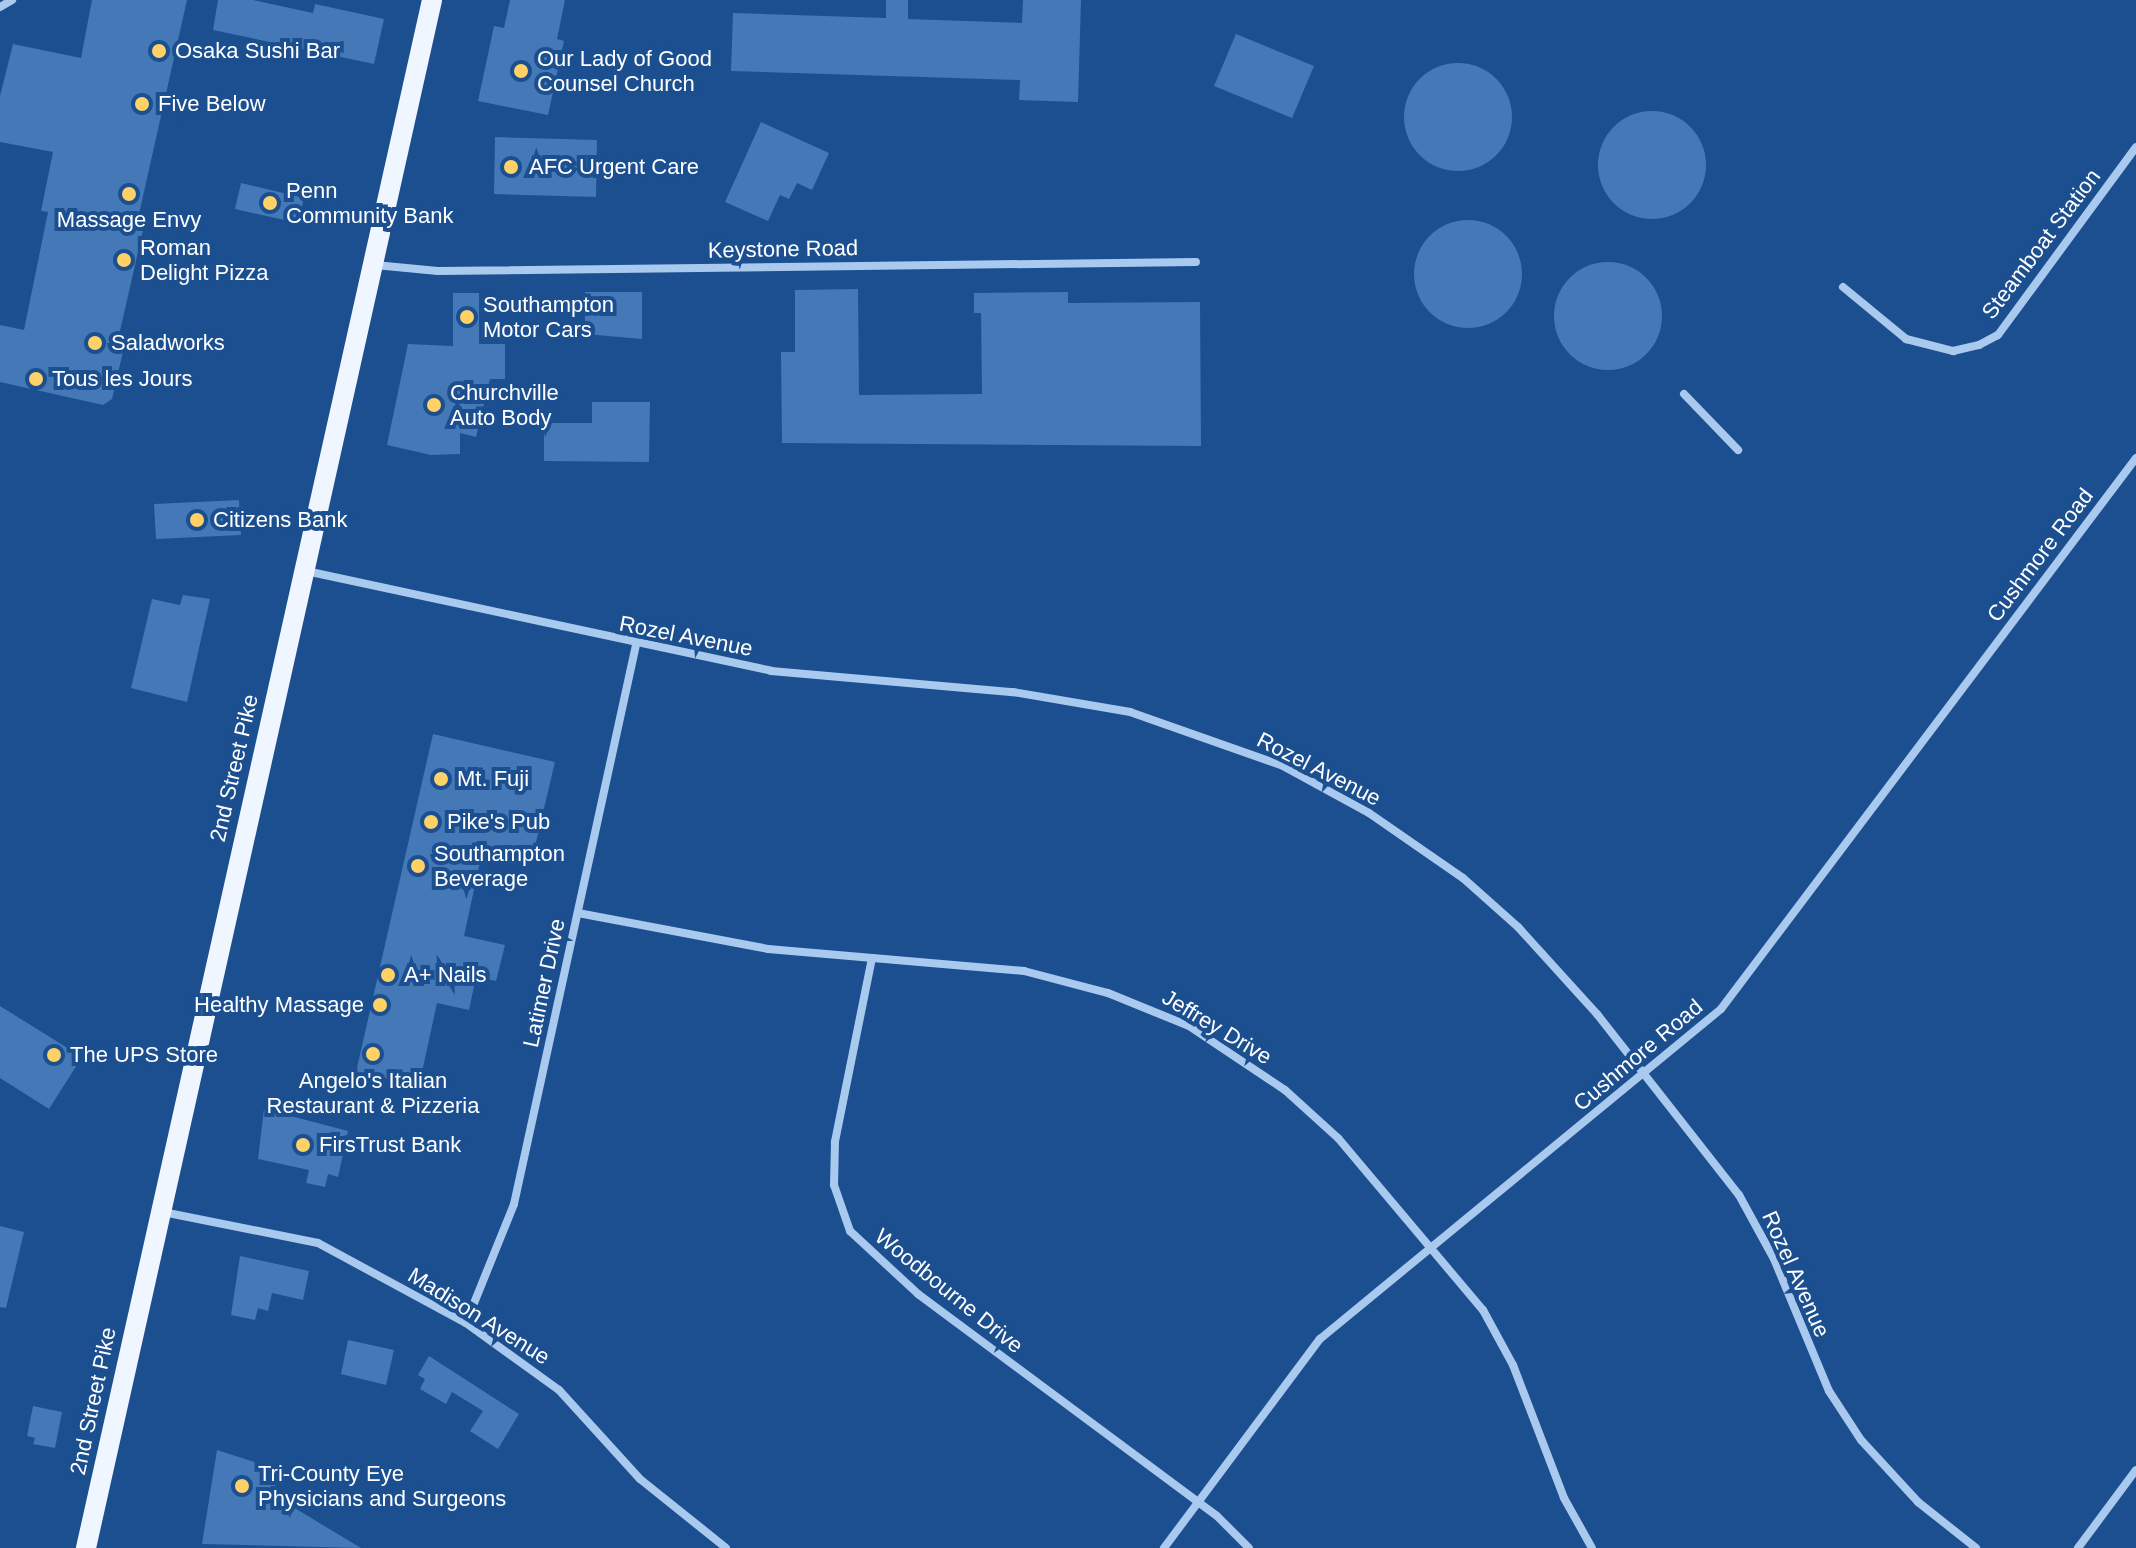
<!DOCTYPE html>
<html>
<head>
<meta charset="utf-8">
<style>
  body { margin:0 }
  #map { position:relative; width:2136px; height:1548px; overflow:hidden; background:#1b4f8f; font-family:Arial,sans-serif }
  div>[style] { position:absolute }
  [style*='--x'] { left:calc(var(--x)*1px); top:calc(var(--y)*1px); width:calc(var(--w)*1px); rotate:calc(var(--a)*1deg) }
  .building>* { inset:0; background:#4478b7 }
  .round { border-radius:50% }
  .minor>* { height:8px; margin:-4px; padding:0 4px; transform-origin:4px; border-radius:4px; background:#a9c9ee }
  .primary>* { height:20px; margin:-10px; padding:0 10px; transform-origin:10px; border-radius:10px; background:#f0f6ff }
  .dots>* { width:22px; height:22px; translate:-50% -50%; box-sizing:border-box; border:4px solid #1b4f8f; border-radius:50% }
  span { translate:-50% -50%; white-space:nowrap; text-align:center; line-height:1.15; -webkit-text-stroke:8px #1b4f8f; paint-order:stroke }
  .poi-label { font-size:22px; color:#fff }
  .left { translate:0 -50%; text-align:left }
  .right { translate:-100% -50%; text-align:right }
  .street-label { font-size:22px; color:#fff }
</style>
</head>
<body>
<div id="map">
  <div class="building">
    <div style="clip-path:polygon(92px 0,187px 0,139px 214px,146px 217px,120px 331px,125px 343px,112px 399px,103px 405px,0 382px,0 325px,24px 330px,48px 212px,41px 211px,53px 152px,0 142px,0 96px,13px 44px,81px 58px)"></div>
    <div style="clip-path:polygon(218px 0,253px 0,313px 13px,315px 4px,384px 19px,374px 64px,213px 30px)"></div>
    <div style="clip-path:polygon(510px 0,565px 0,557px 39px,564px 41px,548px 115px,478px 101px,494px 26px,504px 28px)"></div>
    <div style="clip-path:polygon(886px 0,908px 0,908px 19px,1022px 23px,1023px 0,1081px 0,1078px 102px,1019px 100px,1020px 80px,731px 71px,733px 13px,886px 18px)"></div>
    <div style="clip-path:polygon(1236px 34px,1314px 66px,1292px 118px,1214px 86px)"></div>
    <div class="round" style="left:1404px;top:63px;width:108px;height:108px"></div>
    <div class="round" style="left:1598px;top:111px;width:108px;height:108px"></div>
    <div style="clip-path:polygon(761px 122px,829px 153px,812px 190px,797px 183px,789px 199px,780px 195px,768px 221px,725px 202px)"></div>
    <div style="clip-path:polygon(495px 137px,597px 140px,596px 197px,494px 194px)"></div>
    <div style="clip-path:polygon(241px 183px,304px 198px,298px 223px,235px 209px)"></div>
    <div class="round" style="left:1414px;top:220px;width:108px;height:108px"></div>
    <div class="round" style="left:1554px;top:262px;width:108px;height:108px"></div>
    <div style="clip-path:polygon(858px 289px,859px 395px,982px 394px,981px 313px,974px 313px,974px 293px,1068px 292px,1068px 303px,1200px 302px,1201px 446px,782px 443px,781px 352px,795px 352px,795px 290px)"></div>
    <div style="clip-path:polygon(585px 292px,642px 292px,642px 339px,585px 334px)"></div>
    <div style="clip-path:polygon(453px 293px,479px 293px,479px 344px,505px 344px,505px 379px,490px 379px,476px 437px,460px 433px,460px 454px,431px 455px,387px 445px,408px 344px,453px 346px)"></div>
    <div style="clip-path:polygon(592px 402px,650px 402px,649px 462px,544px 461px,544px 423px,592px 423px)"></div>
    <div style="clip-path:polygon(239px 500px,241px 535px,156px 539px,154px 504px)"></div>
    <div style="clip-path:polygon(183px 595px,210px 599px,187px 702px,131px 688px,152px 599px,180px 605px)"></div>
    <div style="clip-path:polygon(433px 734px,555px 762px,532px 859px,483px 848px,464px 936px,505px 945px,496px 981px,476px 977px,469px 1010px,437px 1003px,419px 1086px,356px 1072px)"></div>
    <div style="clip-path:polygon(0 1006px,82px 1057px,49px 1109px,0 1078px)"></div>
    <div style="clip-path:polygon(264px 1109px,348px 1131px,338px 1177px,328px 1174px,325px 1187px,306px 1183px,309px 1170px,258px 1159px)"></div>
    <div style="clip-path:polygon(0 1226px,24px 1232px,6px 1308px,0 1307px)"></div>
    <div style="clip-path:polygon(240px 1256px,309px 1271px,303px 1300px,272px 1293px,268px 1311px,258px 1308px,255px 1320px,231px 1315px)"></div>
    <div style="clip-path:polygon(348px 1340px,394px 1350px,386px 1385px,341px 1374px)"></div>
    <div style="clip-path:polygon(429px 1356px,519px 1414px,498px 1449px,470px 1431px,483px 1411px,452px 1392px,446px 1404px,420px 1389px,425px 1379px,418px 1375px)"></div>
    <div style="clip-path:polygon(33px 1406px,62px 1412px,55px 1448px,33px 1444px,35px 1438px,27px 1436px)"></div>
    <div style="clip-path:polygon(217px 1450px,279px 1470px,273px 1495px,361px 1548px,202px 1544px)"></div>
  </div>
  <div class="minor">
    <div style="--x:0;--y:7;--w:14;--a:-30"></div>
    <div style="--x:375;--y:265;--w:63;--a:5.4"></div>
    <div style="--x:438;--y:271;--w:758;--a:-0.68"></div>
    <div style="--x:1843;--y:287;--w:82;--a:39.5"></div>
    <div style="--x:1906;--y:339;--w:49;--a:14.3"></div>
    <div style="--x:1953;--y:351;--w:27;--a:-13"></div>
    <div style="--x:1979;--y:345;--w:21;--a:-28"></div>
    <div style="--x:1998;--y:335;--w:233;--a:-53.7"></div>
    <div style="--x:1684;--y:394;--w:78;--a:46"></div>
    <div style="--x:306;--y:571;--w:476;--a:12.1"></div>
    <div style="--x:771;--y:671;--w:243;--a:5"></div>
    <div style="--x:1013;--y:692;--w:119;--a:9.7"></div>
    <div style="--x:1130;--y:712;--w:162;--a:19.4"></div>
    <div style="--x:1283;--y:766;--w:98;--a:28.7"></div>
    <div style="--x:1369;--y:813;--w:114;--a:34.7"></div>
    <div style="--x:1463;--y:878;--w:74;--a:41.7"></div>
    <div style="--x:1518;--y:927;--w:118;--a:47.8"></div>
    <div style="--x:1597;--y:1014;--w:230;--a:51.9"></div>
    <div style="--x:1739;--y:1195;--w:73;--a:61.3"></div>
    <div style="--x:1774;--y:1259;--w:143;--a:67.4"></div>
    <div style="--x:1829;--y:1391;--w:59;--a:56.9"></div>
    <div style="--x:1861;--y:1440;--w:84;--a:47.4"></div>
    <div style="--x:1918;--y:1502;--w:74;--a:38.4"></div>
    <div style="--x:578;--y:913;--w:193;--a:10.7"></div>
    <div style="--x:768;--y:949;--w:257;--a:4.9"></div>
    <div style="--x:1024;--y:971;--w:87;--a:14.7"></div>
    <div style="--x:1108;--y:993;--w:87;--a:22.2"></div>
    <div style="--x:1189;--y:1026;--w:115;--a:33.7"></div>
    <div style="--x:1285;--y:1090;--w:72;--a:42.2"></div>
    <div style="--x:1338;--y:1138;--w:225;--a:49.9"></div>
    <div style="--x:1483;--y:1310;--w:63;--a:61.4"></div>
    <div style="--x:1513;--y:1365;--w:142;--a:69"></div>
    <div style="--x:1564;--y:1498;--w:57;--a:60.8"></div>
    <div style="--x:872;--y:958;--w:188;--a:101.4"></div>
    <div style="--x:835;--y:1142;--w:43;--a:91.3"></div>
    <div style="--x:834;--y:1185;--w:49;--a:70.8"></div>
    <div style="--x:850;--y:1231;--w:93;--a:42.8"></div>
    <div style="--x:918;--y:1294;--w:372;--a:36.6"></div>
    <div style="--x:1217;--y:1516;--w:45;--a:45"></div>
    <div style="--x:163;--y:1212;--w:158;--a:11.3"></div>
    <div style="--x:318;--y:1243;--w:168;--a:28.4"></div>
    <div style="--x:466;--y:1323;--w:115;--a:35.8"></div>
    <div style="--x:559;--y:1390;--w:120;--a:47.7"></div>
    <div style="--x:640;--y:1479;--w:110;--a:38.7"></div>
    <div style="--x:466;--y:1323;--w:128;--a:-68"></div>
    <div style="--x:514;--y:1204;--w:572;--a:-77.69"></div>
    <div style="--x:1164;--y:1548;--w:261;--a:-53.3"></div>
    <div style="--x:1320;--y:1339;--w:519;--a:-39.45"></div>
    <div style="--x:1721;--y:1009;--w:690;--a:-53.01"></div>
    <div style="--x:2078;--y:1548;--w:97;--a:-53.4"></div>
  </div>
  <div class="primary">
    <div style="--x:86;--y:1548;--w:1586;--a:-77.4"></div>
  </div>
  <div class="dots">
    <div style="left:159px;top:51px;background:#ffd166"></div>
    <div style="left:521px;top:71px;background:#ffd166"></div>
    <div style="left:142px;top:104px;background:#ffd166"></div>
    <div style="left:511px;top:167px;background:#ffd166"></div>
    <div style="left:129px;top:194px;background:#ffd166"></div>
    <div style="left:270px;top:203px;background:#ffd166"></div>
    <div style="left:124px;top:260px;background:#ffd166"></div>
    <div style="left:467px;top:317px;background:#ffd166"></div>
    <div style="left:95px;top:343px;background:#ffd166"></div>
    <div style="left:36px;top:379px;background:#ffd166"></div>
    <div style="left:434px;top:405px;background:#ffd166"></div>
    <div style="left:197px;top:520px;background:#ffd166"></div>
    <div style="left:441px;top:779px;background:#ffd166"></div>
    <div style="left:431px;top:822px;background:#ffd166"></div>
    <div style="left:418px;top:866px;background:#ffd166"></div>
    <div style="left:388px;top:975px;background:#ffd166"></div>
    <div style="left:380px;top:1005px;background:#ffd166"></div>
    <div style="left:373px;top:1054px;background:#ffd166"></div>
    <div style="left:54px;top:1055px;background:#ffd166"></div>
    <div style="left:303px;top:1145px;background:#ffd166"></div>
    <div style="left:242px;top:1486px;background:#ffd166"></div>
  </div>
  <div class="poi-label">
    <span class="left" style="left:175px;top:51px">Osaka Sushi Bar</span>
    <span class="left" style="left:537px;top:71px">Our Lady of Good<br>Counsel Church</span>
    <span class="left" style="left:158px;top:104px">Five Below</span>
    <span class="left" style="left:529px;top:167px">AFC Urgent Care</span>
    <span class="left" style="left:286px;top:203px">Penn<br>Community Bank</span>
    <span style="left:129px;top:220px">Massage Envy</span>
    <span class="left" style="left:140px;top:260px">Roman<br>Delight Pizza</span>
    <span class="left" style="left:483px;top:317px">Southampton<br>Motor Cars</span>
    <span class="left" style="left:111px;top:343px">Saladworks</span>
    <span class="left" style="left:52px;top:379px">Tous les Jours</span>
    <span class="left" style="left:450px;top:405px">Churchville<br>Auto Body</span>
    <span class="left" style="left:213px;top:520px">Citizens Bank</span>
    <span class="left" style="left:457px;top:779px">Mt. Fuji</span>
    <span class="left" style="left:447px;top:822px">Pike's Pub</span>
    <span class="left" style="left:434px;top:866px">Southampton<br>Beverage</span>
    <span class="left" style="left:404px;top:975px">A+ Nails</span>
    <span class="right" style="left:364px;top:1005px">Healthy Massage</span>
    <span class="left" style="left:70px;top:1055px">The UPS Store</span>
    <span style="left:373px;top:1093px">Angelo's Italian<br>Restaurant &amp; Pizzeria</span>
    <span class="left" style="left:319px;top:1145px">FirsTrust Bank</span>
    <span class="left" style="left:258px;top:1486px">Tri-County Eye<br>Physicians and Surgeons</span>
  </div>
  <div class="street-label">
    <span style="left:2041px;top:244px;rotate:-53deg">Steamboat Station</span>
    <span style="left:783px;top:249px;rotate:-1deg">Keystone Road</span>
    <span style="left:2040px;top:555px;rotate:-53deg">Cushmore Road</span>
    <span style="left:686px;top:636px;rotate:11deg">Rozel Avenue</span>
    <span style="left:234px;top:768px;rotate:-77deg">2nd Street Pike</span>
    <span style="left:1319px;top:769px;rotate:27deg">Rozel Avenue</span>
    <span style="left:544px;top:983px;rotate:-78deg">Latimer Drive</span>
    <span style="left:1217px;top:1027px;rotate:31deg">Jeffrey Drive</span>
    <span style="left:1638px;top:1055px;rotate:-40deg">Cushmore Road</span>
    <span style="left:1796px;top:1274px;rotate:66deg">Rozel Avenue</span>
    <span style="left:949px;top:1291px;rotate:39deg">Woodbourne Drive</span>
    <span style="left:479px;top:1316px;rotate:32deg">Madison Avenue</span>
    <span style="left:93px;top:1401px;rotate:-78deg">2nd Street Pike</span>
  </div>
</div>
</body>
</html>
